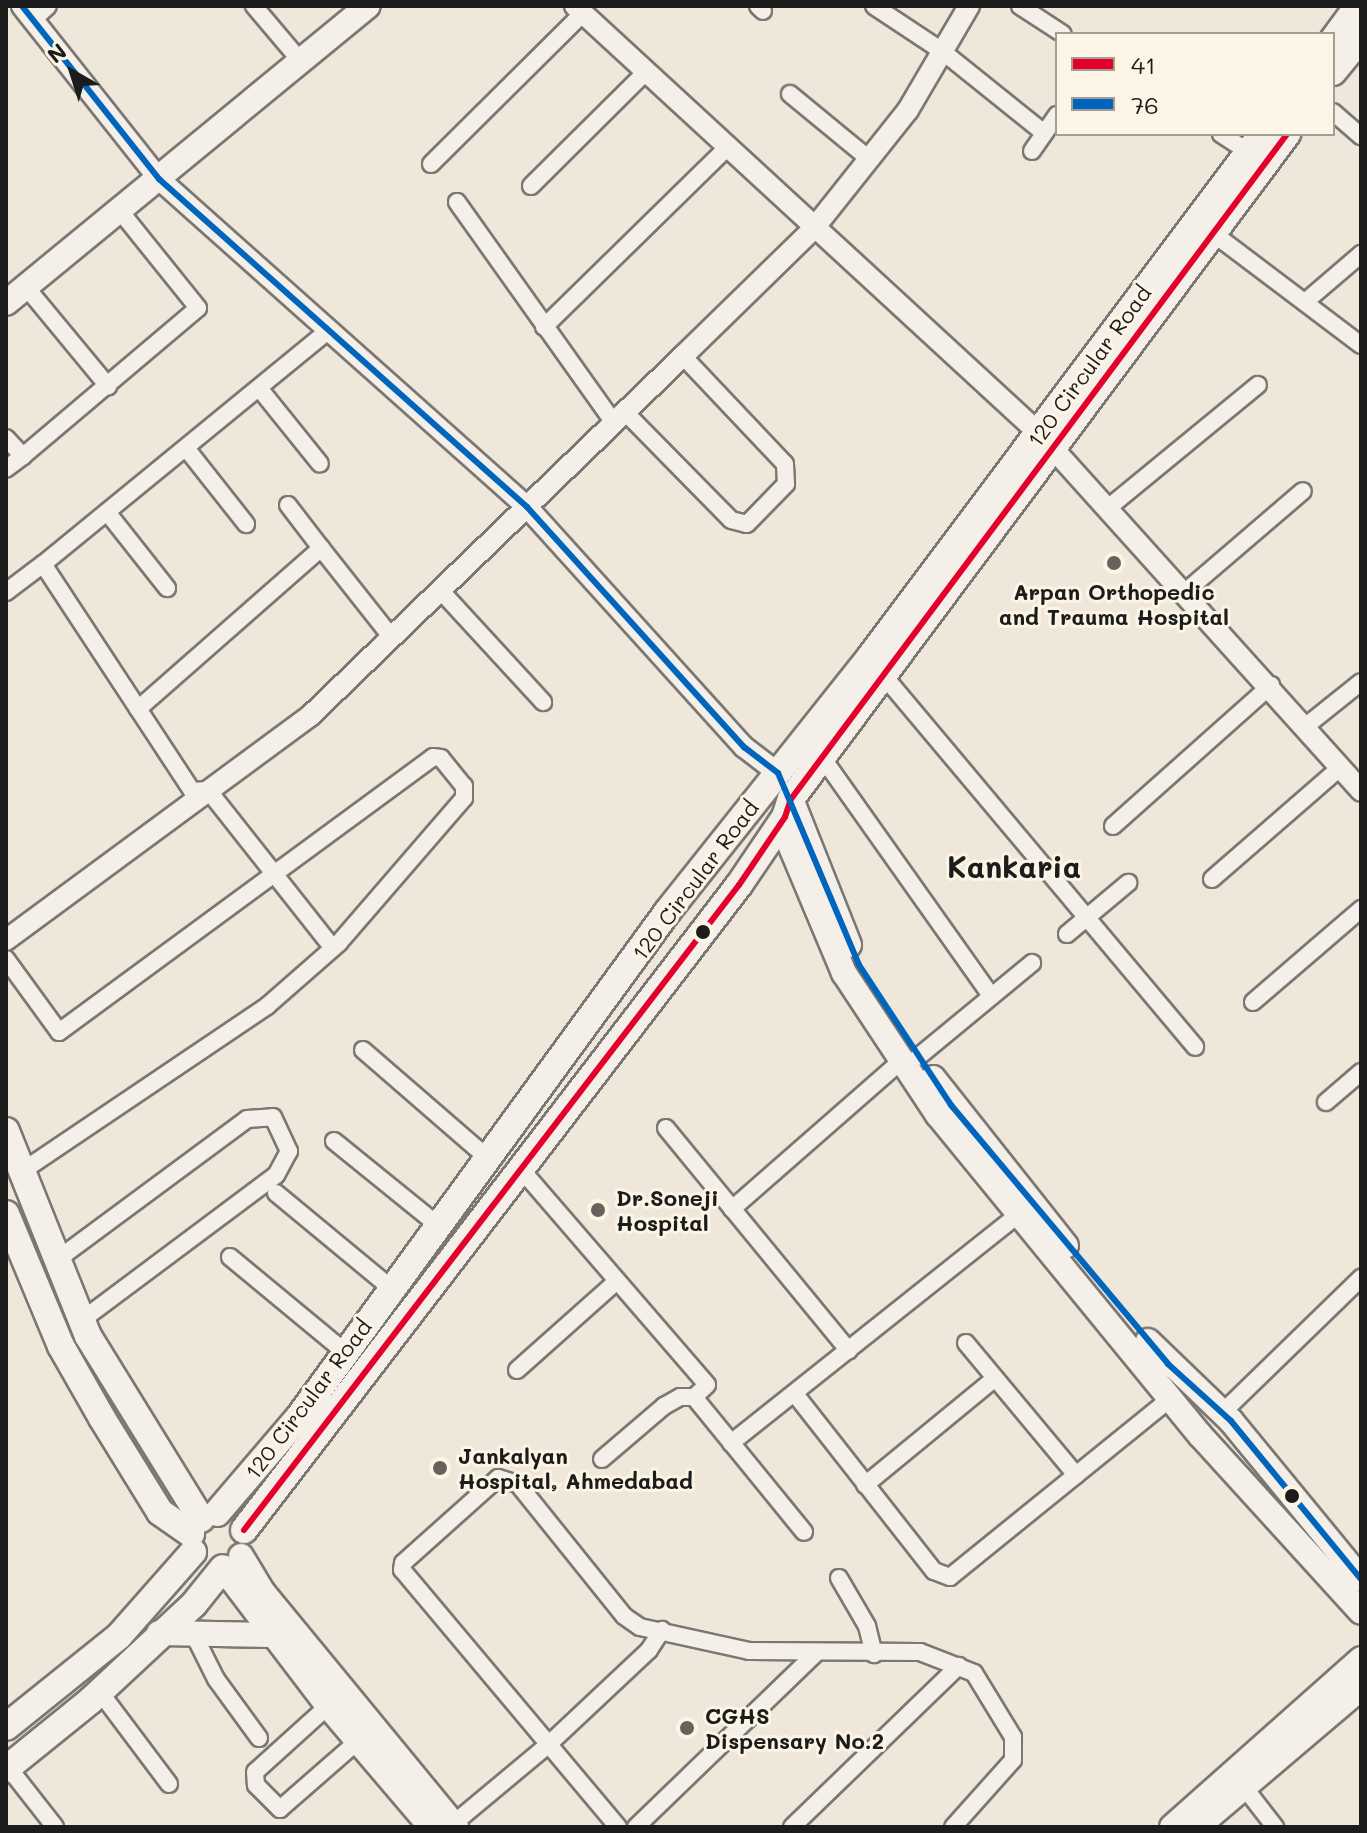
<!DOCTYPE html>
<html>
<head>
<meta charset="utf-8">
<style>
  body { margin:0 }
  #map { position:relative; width:1367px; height:1833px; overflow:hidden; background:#efe7da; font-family:Mali,sans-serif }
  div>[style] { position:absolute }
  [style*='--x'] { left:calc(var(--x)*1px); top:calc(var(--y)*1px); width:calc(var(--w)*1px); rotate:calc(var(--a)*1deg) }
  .roads { filter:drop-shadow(2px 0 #7b7772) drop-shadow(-2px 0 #7b7772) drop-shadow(0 2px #7b7772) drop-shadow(0 -2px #7b7772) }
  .minor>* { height:16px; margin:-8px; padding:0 8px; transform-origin:8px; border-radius:8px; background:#f4f0e9 }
  .tertiary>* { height:20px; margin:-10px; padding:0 10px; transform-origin:10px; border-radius:10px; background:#f4f0e9 }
  .secondary>* { height:24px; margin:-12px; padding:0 12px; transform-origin:12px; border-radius:12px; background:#f4f0e9 }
  .primary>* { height:26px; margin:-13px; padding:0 13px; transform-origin:13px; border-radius:13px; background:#f4f0e9 }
  .bus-1>* { height:6px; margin:-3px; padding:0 3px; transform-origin:3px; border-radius:3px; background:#e4002b }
  .bus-2>* { height:6px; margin:-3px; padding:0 3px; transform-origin:3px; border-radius:3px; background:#0065bd }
  .dots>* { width:22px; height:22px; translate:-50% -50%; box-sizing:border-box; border:4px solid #fcf5e5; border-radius:50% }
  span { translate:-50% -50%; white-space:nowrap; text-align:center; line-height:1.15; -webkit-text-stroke:6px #fcf5e5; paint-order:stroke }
  .street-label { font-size:22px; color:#1c1c1c }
  .poi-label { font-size:22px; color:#1c1c1c; font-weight:700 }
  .left { translate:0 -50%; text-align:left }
  .district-label { font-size:30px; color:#1c1c1c; font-weight:700 }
  .frame { position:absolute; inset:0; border:8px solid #1c1c1c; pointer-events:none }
  .legend { position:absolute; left:1055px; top:32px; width:280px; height:104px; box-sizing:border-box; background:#fcf5e5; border:2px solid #a29e95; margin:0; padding:10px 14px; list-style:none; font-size:24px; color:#1c1c1c }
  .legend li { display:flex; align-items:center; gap:16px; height:40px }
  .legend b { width:40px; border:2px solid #a29e95 }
  .north { position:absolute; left:32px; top:32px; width:80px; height:80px; -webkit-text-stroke:6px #fcf5e5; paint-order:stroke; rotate:321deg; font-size:22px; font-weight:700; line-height:32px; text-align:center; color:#1c1c1c }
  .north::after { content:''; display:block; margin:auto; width:28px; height:36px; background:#1c1c1c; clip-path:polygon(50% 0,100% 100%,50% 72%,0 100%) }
</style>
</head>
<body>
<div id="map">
  <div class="roads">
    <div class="minor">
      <div style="--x:254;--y:6;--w:59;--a:49.8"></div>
      <div style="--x:758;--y:6;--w:7;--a:45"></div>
      <div style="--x:874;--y:6;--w:82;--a:33.5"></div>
      <div style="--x:942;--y:51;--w:131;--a:38.8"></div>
      <div style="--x:1020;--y:6;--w:51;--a:33.1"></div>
      <div style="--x:34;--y:19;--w:19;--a:-43"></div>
      <div style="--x:790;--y:94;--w:102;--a:39.4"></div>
      <div style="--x:1333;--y:112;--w:37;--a:41"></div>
      <div style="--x:1221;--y:134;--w:33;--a:33"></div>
      <div style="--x:1032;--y:151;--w:44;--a:-55.2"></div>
      <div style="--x:431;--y:164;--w:214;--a:-44.8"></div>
      <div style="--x:531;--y:186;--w:163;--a:-44.8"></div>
      <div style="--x:457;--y:202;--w:271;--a:54.6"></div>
      <div style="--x:1214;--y:234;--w:184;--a:37.1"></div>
      <div style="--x:26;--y:287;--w:129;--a:50.4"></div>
      <div style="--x:1305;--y:302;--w:74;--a:-40.6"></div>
      <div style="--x:544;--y:327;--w:259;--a:-44.4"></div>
      <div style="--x:329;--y:330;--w:370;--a:140.7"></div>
      <div style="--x:43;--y:564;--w:272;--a:56.7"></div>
      <div style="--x:192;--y:791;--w:16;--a:-4"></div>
      <div style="--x:208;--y:790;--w:201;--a:51.7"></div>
      <div style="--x:259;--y:388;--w:97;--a:51.2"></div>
      <div style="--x:625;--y:412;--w:151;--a:45.5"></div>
      <div style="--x:731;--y:520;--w:16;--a:14"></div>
      <div style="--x:747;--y:524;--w:56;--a:-45.7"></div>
      <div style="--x:786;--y:484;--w:20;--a:-93"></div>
      <div style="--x:785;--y:464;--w:149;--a:-133.4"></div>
      <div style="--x:6;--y:438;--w:25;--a:47"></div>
      <div style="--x:23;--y:456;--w:21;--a:143"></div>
      <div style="--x:186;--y:448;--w:97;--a:51.7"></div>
      <div style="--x:23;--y:456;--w:229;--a:-40.2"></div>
      <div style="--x:198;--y:308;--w:124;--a:-128.8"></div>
      <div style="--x:288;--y:505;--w:54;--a:52.5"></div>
      <div style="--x:1108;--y:508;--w:194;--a:-39.4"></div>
      <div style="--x:107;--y:512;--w:97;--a:51.7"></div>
      <div style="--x:441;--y:591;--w:151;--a:47.4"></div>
      <div style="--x:6;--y:592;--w:46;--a:-37.1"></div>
      <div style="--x:1185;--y:592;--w:155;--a:-40.6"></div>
      <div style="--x:884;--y:676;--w:484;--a:50"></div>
      <div style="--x:138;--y:709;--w:244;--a:-41.3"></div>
      <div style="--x:321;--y:548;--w:115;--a:51.7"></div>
      <div style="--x:1306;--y:726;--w:70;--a:-38.7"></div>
      <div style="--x:822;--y:757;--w:293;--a:54.7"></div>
      <div style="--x:1113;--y:826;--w:212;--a:-41.7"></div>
      <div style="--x:1212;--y:879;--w:171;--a:-41"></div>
      <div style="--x:1067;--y:934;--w:80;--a:-39.9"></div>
      <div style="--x:6;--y:959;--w:90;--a:54"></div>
      <div style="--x:59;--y:1032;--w:464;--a:-36.3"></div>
      <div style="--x:433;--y:757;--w:8;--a:7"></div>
      <div style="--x:441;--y:758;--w:36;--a:51"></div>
      <div style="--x:464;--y:786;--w:12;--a:90"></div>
      <div style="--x:464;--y:798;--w:191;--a:130.8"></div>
      <div style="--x:339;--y:943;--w:96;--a:138.8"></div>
      <div style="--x:267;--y:1006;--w:297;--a:146"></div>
      <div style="--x:1253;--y:1002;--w:143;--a:-40.7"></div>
      <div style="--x:363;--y:1050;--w:167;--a:40.9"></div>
      <div style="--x:918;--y:1057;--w:148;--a:-39.5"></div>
      <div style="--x:1326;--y:1102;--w:46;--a:-40.6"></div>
      <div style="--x:666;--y:1128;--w:288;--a:50.6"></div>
      <div style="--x:334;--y:1141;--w:135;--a:39"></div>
      <div style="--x:520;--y:1168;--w:286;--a:49.2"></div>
      <div style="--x:707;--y:1385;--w:18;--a:137"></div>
      <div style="--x:694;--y:1397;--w:174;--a:50.8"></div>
      <div style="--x:276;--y:1193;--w:149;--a:39.6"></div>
      <div style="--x:732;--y:1209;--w:225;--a:-41.2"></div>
      <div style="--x:230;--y:1257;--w:149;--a:39.6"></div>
      <div style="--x:58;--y:1259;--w:235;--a:-36.5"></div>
      <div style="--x:247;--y:1119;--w:26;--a:-4"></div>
      <div style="--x:273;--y:1117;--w:38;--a:65"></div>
      <div style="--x:289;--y:1151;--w:27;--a:118"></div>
      <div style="--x:276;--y:1175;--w:242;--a:143.2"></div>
      <div style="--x:966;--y:1343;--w:172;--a:50.2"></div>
      <div style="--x:517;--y:1370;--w:134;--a:-41.7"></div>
      <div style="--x:795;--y:1394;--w:225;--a:51.9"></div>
      <div style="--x:934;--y:1571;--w:17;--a:21"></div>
      <div style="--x:950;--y:1577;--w:286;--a:-39"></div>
      <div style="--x:1222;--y:1413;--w:194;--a:-44.2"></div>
      <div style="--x:731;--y:1443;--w:367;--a:-38.5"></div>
      <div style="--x:602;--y:1459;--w:82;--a:-40.5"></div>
      <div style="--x:664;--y:1406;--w:18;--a:-29"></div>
      <div style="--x:680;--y:1397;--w:14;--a:0"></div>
      <div style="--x:865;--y:1485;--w:166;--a:-39.4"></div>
      <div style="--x:839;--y:1578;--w:56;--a:59.7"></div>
      <div style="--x:867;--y:1626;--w:29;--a:76"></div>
      <div style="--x:193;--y:1633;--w:51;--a:63.4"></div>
      <div style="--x:216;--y:1679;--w:73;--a:53.9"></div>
      <div style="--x:100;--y:1692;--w:115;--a:53.1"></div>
      <div style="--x:328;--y:1706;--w:98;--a:137.9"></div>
      <div style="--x:255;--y:1772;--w:13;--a:86"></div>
      <div style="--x:256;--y:1785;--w:34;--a:45"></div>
      <div style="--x:280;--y:1809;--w:103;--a:-41.1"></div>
      <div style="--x:8;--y:1767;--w:76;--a:51.9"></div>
      <div style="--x:1244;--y:1787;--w:51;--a:52.2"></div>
      <div style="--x:453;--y:1824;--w:125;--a:-39.8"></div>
      <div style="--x:549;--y:1744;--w:137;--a:-43.2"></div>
      <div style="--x:649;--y:1650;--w:24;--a:-57"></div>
      <div style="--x:618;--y:1827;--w:336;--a:-130"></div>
      <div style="--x:402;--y:1570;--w:7;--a:-82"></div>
      <div style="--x:403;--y:1563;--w:127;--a:-41.8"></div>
      <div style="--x:498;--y:1478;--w:21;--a:17"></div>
      <div style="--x:518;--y:1484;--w:169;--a:51.2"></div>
      <div style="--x:624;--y:1616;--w:19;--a:35"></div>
      <div style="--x:640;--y:1627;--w:112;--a:12.4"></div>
      <div style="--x:749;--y:1651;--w:171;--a:0.3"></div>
      <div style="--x:920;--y:1652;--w:58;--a:21.3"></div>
      <div style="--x:974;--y:1673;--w:75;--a:58.6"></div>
      <div style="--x:1013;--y:1737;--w:23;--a:90"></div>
      <div style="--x:1013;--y:1760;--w:90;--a:131.8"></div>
      <div style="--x:636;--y:1827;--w:250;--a:-44"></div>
      <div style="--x:792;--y:1827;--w:232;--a:-44"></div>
    </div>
    <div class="tertiary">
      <div style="--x:22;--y:6;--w:221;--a:51.6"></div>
      <div style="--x:159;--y:179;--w:493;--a:41.7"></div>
      <div style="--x:527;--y:507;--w:324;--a:47.9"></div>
      <div style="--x:744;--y:747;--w:43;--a:37.4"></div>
      <div style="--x:575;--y:6;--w:632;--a:42.63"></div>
      <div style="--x:1040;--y:434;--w:480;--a:48"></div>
      <div style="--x:6;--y:940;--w:379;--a:-36.4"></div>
      <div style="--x:311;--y:715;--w:517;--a:-43.98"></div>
      <div style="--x:683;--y:356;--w:185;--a:-44.3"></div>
      <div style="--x:815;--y:227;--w:149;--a:-51.5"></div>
      <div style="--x:908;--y:110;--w:121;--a:-59.6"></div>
    </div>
    <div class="secondary">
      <div style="--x:6;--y:303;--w:468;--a:-39.4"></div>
      <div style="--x:791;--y:799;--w:157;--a:68.3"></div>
      <div style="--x:781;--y:823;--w:163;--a:67.2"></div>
      <div style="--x:844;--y:973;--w:170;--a:56.5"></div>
      <div style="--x:938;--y:1115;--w:414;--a:50.7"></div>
      <div style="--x:1200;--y:1435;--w:239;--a:47.7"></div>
      <div style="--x:933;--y:1078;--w:214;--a:51.6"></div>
      <div style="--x:1148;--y:1341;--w:115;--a:43.9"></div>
      <div style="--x:1231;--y:1421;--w:205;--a:50.6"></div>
      <div style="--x:241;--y:1556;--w:41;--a:59"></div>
      <div style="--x:262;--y:1591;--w:306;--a:50.6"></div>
      <div style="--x:223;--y:1568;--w:173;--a:52.7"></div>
      <div style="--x:328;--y:1706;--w:159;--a:49.6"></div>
      <div style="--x:159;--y:1633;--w:114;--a:1"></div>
      <div style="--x:1172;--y:1827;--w:253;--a:-41.6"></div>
      <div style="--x:1197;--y:1827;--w:215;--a:-40.3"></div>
    </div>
    <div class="primary">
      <div style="--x:1333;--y:40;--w:42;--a:-53.7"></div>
      <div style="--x:1333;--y:72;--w:44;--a:-50.5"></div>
      <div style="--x:6;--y:1131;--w:221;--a:68.2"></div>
      <div style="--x:88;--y:1336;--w:215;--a:58.3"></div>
      <div style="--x:6;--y:1214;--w:143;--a:67.4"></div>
      <div style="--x:61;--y:1346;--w:83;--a:60.3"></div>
      <div style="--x:102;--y:1418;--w:110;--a:58.3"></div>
      <div style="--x:160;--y:1512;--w:38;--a:35"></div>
      <div style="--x:217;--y:1513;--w:126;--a:-49.5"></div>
      <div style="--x:299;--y:1417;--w:626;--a:-53.9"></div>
      <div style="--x:668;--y:911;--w:325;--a:-51.5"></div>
      <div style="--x:870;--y:657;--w:654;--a:-53.15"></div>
      <div style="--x:244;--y:1530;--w:813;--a:-52.5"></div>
      <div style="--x:739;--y:885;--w:82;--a:-55.9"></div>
      <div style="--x:785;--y:817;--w:19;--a:-72"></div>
      <div style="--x:791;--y:799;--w:830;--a:-53.28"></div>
      <div style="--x:6;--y:1727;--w:145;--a:-38.8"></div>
      <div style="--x:119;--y:1636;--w:112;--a:-48.6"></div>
      <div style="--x:6;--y:1769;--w:108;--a:-39"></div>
      <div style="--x:90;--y:1701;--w:142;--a:-43"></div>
      <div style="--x:194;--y:1604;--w:46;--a:-51.1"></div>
    </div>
  </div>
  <div class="bus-1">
    <div style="--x:244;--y:1530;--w:813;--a:-52.5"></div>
    <div style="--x:739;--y:885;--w:82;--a:-55.9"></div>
    <div style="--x:785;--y:817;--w:19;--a:-72"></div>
    <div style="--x:791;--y:799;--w:830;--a:-53.28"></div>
  </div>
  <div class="bus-2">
    <div style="--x:22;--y:6;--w:221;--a:51.6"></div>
    <div style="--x:159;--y:179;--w:493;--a:41.7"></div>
    <div style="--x:527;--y:507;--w:324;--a:47.9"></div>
    <div style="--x:744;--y:747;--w:43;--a:37.4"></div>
    <div style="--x:778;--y:773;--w:208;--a:67.1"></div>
    <div style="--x:859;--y:965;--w:168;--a:56.7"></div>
    <div style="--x:951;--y:1105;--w:338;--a:50"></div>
    <div style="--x:1168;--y:1364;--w:85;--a:42.1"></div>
    <div style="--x:1231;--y:1421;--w:205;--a:50.6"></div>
  </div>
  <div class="dots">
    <div style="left:1114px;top:563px;background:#66635e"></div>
    <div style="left:703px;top:932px;background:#1c1c1c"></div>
    <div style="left:598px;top:1210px;background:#66635e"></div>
    <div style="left:440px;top:1468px;background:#66635e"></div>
    <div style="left:1292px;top:1496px;background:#1c1c1c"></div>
    <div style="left:687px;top:1728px;background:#66635e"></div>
  </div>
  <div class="street-label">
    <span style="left:1089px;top:366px;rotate:-54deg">120 Circular Road</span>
    <span style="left:695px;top:880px;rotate:-53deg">120 Circular Road</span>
    <span style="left:308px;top:1399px;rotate:-53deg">120 Circular Road</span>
  </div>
  <div class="poi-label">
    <span style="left:1114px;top:604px">Arpan Orthopedic<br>and Trauma Hospital</span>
    <span class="left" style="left:616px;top:1210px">Dr.Soneji<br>Hospital</span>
    <span class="left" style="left:458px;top:1468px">Jankalyan<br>Hospital, Ahmedabad</span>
    <span class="left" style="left:705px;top:1728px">CGHS<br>Dispensary No.2</span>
  </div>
  <div class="district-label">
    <span style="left:1014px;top:866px">Kankaria</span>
  </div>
  <div class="frame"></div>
  <ul class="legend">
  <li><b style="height:10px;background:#e4002b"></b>41</li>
  <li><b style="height:10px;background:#0065bd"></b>76</li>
  </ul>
  <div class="north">N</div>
</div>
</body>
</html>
